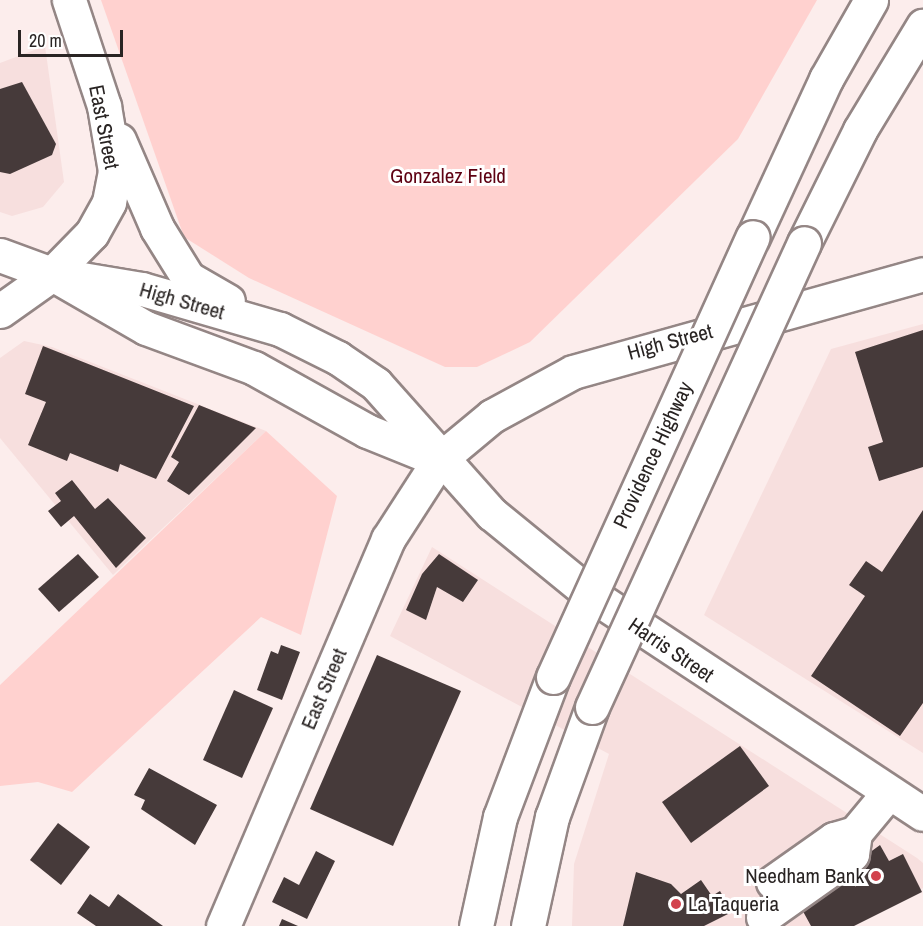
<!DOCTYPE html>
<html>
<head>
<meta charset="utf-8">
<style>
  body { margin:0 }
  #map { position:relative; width:923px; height:926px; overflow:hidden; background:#fcedec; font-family:"Archivo Narrow",sans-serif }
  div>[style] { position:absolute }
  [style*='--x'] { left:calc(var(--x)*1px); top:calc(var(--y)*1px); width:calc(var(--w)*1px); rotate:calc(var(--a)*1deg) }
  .built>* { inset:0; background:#f7dfde }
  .green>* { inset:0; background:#ffd1cf }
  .building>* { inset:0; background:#463a3a }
  .roads { filter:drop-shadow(2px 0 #948685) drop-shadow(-2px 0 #948685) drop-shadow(0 2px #948685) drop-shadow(0 -2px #948685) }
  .minor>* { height:33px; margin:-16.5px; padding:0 16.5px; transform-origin:16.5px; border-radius:16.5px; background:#fff }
  .major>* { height:33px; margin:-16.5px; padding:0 16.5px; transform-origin:16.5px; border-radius:16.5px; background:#fff }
  .highway>* { height:33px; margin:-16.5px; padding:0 16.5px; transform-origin:16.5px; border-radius:16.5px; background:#fff }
  .bridges { filter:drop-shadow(2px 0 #948685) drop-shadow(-2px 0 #948685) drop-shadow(0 2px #948685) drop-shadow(0 -2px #948685) }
  .highway-bridge>* { height:33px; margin:-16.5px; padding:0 16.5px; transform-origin:16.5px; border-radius:16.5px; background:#fff }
  .dots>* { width:16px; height:16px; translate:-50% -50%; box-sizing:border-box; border:3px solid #fff; border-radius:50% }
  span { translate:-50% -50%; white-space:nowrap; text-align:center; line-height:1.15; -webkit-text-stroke:6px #fff; paint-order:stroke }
  .street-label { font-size:21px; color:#292423 }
  .park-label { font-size:21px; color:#5d0112 }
  .poi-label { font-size:21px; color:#292423 }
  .right { translate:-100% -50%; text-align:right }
  .left { translate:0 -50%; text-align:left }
  .scale { position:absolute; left:18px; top:30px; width:105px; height:27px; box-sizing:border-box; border:3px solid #292423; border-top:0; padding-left:8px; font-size:18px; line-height:21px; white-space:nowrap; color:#292423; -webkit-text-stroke:4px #fff; paint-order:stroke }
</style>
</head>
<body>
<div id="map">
  <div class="built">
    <div style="clip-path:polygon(45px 46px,64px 182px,43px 207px,12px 216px,0 212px,0 63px)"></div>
    <div style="clip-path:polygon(923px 324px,923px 753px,704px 615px,831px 349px)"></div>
    <div style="clip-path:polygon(24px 341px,52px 347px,266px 431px,113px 575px,0 438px,0 358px)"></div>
    <div style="clip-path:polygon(432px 547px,917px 858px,923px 863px,923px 888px,844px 926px,572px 926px,574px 864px,609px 754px,390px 636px)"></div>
  </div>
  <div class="green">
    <div style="clip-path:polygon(101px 0,817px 0,738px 139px,530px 342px,477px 367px,445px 367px,249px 278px,184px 237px)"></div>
    <div style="clip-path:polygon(266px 431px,337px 496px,301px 635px,261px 617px,72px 792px,38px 782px,0 786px,0 685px)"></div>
  </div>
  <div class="building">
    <div style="clip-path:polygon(22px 82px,56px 144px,52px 155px,10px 174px,0 172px,0 89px)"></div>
    <div style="clip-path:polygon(923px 330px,923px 467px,879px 481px,868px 447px,883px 442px,855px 352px)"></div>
    <div style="clip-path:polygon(43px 346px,194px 406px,156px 479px,120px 464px,118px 472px,70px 453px,67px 461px,28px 445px,46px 402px,25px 394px)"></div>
    <div style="clip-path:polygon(199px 405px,256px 428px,189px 495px,167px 481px,179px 462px,171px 457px)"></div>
    <div style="clip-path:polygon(72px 480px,95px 509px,108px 498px,146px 538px,116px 568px,74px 516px,61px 527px,48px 511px,61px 501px,55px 493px)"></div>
    <div style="clip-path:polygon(923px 510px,923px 703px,900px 736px,811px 676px,865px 596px,849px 585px,866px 561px,882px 572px)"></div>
    <div style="clip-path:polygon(78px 554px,99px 577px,59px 612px,38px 589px)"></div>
    <div style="clip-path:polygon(439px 554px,478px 580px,463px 602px,437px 587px,426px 620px,406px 610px,422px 574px)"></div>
    <div style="clip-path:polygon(281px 645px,300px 652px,282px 700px,257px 690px,271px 651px,278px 654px)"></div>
    <div style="clip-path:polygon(377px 655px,461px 691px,393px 846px,310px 809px)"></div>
    <div style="clip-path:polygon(234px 690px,273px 708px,242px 778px,203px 760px)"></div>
    <div style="clip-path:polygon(740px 746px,769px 786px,691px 843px,662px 802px)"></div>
    <div style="clip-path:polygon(149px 768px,217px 805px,195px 845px,141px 809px,145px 800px,134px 795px)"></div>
    <div style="clip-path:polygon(58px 823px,90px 847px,61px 885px,30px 860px)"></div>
    <div style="clip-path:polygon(880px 845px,889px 861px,903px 854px,922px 892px,854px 926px,811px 926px,799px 904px)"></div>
    <div style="clip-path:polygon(316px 851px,335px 861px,307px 919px,272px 902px,284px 877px,299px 885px)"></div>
    <div style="clip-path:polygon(636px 872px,671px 884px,681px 894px,701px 880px,712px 896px,720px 891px,732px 912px,704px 926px,623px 926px)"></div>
    <div style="clip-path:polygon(90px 894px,109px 907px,118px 894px,163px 926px,96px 926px,77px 913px)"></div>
    <div style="clip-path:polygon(282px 919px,298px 926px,279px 926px)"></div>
  </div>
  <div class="roads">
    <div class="minor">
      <div style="--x:0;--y:311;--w:64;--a:-35.4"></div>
      <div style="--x:773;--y:882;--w:75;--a:-35.2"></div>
      <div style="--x:834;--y:839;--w:22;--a:-16"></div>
      <div style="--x:763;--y:917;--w:109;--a:-35.3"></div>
      <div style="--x:852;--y:854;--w:21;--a:-82"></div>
      <div style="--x:855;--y:833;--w:53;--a:-50.3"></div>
      <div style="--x:223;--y:926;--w:421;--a:-66.9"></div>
      <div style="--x:388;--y:539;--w:94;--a:-57.2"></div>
    </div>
    <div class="major">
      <div style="--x:119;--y:140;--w:96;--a:66.6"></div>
      <div style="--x:157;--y:228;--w:59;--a:58.2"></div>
      <div style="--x:188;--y:278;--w:46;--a:29.9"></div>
      <div style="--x:0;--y:255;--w:55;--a:20.1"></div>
      <div style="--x:52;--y:274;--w:91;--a:9.5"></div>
      <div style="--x:142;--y:289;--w:144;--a:16.2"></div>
      <div style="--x:280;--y:329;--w:65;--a:26.6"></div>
      <div style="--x:338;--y:358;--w:46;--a:34.4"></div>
      <div style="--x:376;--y:384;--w:174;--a:48.3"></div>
      <div style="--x:492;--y:514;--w:125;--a:39.2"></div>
      <div style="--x:589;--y:593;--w:400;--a:33.5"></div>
      <div style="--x:52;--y:274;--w:57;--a:-45.7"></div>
      <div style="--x:92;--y:233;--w:35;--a:-61"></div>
      <div style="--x:109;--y:202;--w:32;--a:-79"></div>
      <div style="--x:115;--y:171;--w:66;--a:-99.6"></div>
      <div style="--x:104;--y:106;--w:112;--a:-108.3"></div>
      <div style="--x:61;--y:279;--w:98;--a:30"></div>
      <div style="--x:146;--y:328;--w:115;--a:20.3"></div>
      <div style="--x:254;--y:368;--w:129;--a:29.1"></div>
      <div style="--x:367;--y:431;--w:78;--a:21.9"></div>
      <div style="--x:439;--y:460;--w:69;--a:-39.7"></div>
      <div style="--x:492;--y:416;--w:92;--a:-28.5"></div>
      <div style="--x:573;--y:372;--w:363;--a:-15.6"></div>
    </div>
    <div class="highway">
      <div style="--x:753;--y:237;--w:174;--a:-65.2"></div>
      <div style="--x:826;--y:79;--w:91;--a:-60.3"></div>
      <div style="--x:804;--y:243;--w:126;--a:-63.6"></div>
      <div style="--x:860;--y:130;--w:122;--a:-58.8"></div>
      <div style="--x:476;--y:926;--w:112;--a:-77.6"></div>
      <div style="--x:500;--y:817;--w:150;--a:-69.3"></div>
      <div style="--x:528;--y:926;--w:112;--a:-77.6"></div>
      <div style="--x:552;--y:817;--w:117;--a:-70"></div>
    </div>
  </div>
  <div class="bridges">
    <div class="highway-bridge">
      <div style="--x:553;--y:677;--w:483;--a:-65.6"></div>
      <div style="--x:592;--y:707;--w:510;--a:-65.44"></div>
    </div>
  </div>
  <div class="dots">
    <div style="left:876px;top:876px;background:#d2424d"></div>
    <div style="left:676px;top:904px;background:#d2424d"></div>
  </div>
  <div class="street-label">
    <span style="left:104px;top:127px;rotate:79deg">East Street</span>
    <span style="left:182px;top:301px;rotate:16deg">High Street</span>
    <span style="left:670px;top:342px;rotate:-15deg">High Street</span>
    <span style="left:653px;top:455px;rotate:-65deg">Providence Highway</span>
    <span style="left:671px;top:650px;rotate:34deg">Harris Street</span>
    <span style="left:324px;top:689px;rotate:-67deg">East Street</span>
  </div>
  <div class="park-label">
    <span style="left:448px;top:176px">Gonzalez Field</span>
  </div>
  <div class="poi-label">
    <span class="right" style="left:864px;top:876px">Needham Bank</span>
    <span class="left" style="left:688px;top:904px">La Taqueria</span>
  </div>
  <div class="scale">20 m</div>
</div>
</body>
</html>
